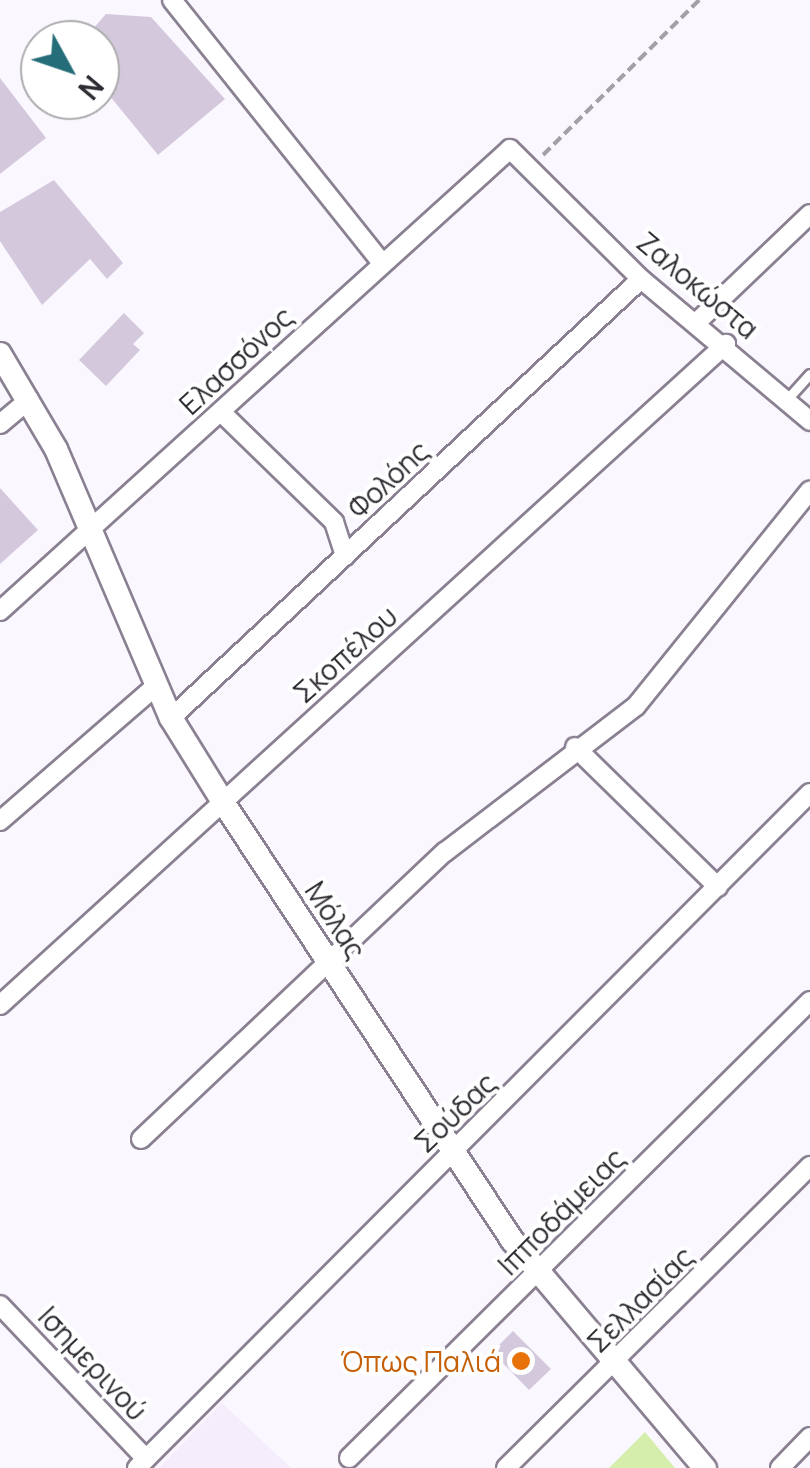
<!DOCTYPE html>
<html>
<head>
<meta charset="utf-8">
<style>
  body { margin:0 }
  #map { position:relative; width:810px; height:1468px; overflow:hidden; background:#fbf7ff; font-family:Manrope,sans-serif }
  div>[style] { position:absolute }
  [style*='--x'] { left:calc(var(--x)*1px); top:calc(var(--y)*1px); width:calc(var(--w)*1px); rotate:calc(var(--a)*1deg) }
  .built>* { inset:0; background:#f5ecfc }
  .green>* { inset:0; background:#d6eeab }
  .building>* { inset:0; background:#d4c9dc }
  .path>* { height:4px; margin-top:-2px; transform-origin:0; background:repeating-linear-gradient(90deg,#a4a0a8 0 10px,transparent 0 15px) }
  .roads { filter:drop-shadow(2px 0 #8a8092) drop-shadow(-2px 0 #8a8092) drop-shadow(0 2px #8a8092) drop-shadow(0 -2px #8a8092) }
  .service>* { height:9px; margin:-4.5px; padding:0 4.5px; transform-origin:4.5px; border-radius:4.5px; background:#fff }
  .minor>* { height:18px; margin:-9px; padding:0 9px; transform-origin:9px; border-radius:9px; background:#fff }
  .tertiary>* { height:22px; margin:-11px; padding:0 11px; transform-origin:11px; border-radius:11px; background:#fff }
  .dots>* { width:28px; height:28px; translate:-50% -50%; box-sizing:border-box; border:5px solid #fff; border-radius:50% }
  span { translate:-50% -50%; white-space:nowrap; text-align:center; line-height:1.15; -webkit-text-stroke:8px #fff; paint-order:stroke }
  .street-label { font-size:28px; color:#302c33 }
  .food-label { font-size:28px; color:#c56008 }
  .right { translate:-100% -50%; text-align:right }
  .north { position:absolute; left:20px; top:20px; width:100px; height:100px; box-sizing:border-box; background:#fff; border:2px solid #acabad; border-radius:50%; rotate:130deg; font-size:28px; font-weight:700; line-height:40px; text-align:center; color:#302c33 }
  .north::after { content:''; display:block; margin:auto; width:35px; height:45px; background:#266d7a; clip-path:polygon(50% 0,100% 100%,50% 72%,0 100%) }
</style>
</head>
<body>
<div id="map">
  <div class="built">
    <div style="clip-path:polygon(222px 1403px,291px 1468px,159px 1468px)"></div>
  </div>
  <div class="green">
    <div style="clip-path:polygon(645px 1432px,675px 1468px,609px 1468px)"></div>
  </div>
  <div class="building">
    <div style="clip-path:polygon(106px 14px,151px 17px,225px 99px,158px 155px,100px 84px,100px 40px,83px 40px)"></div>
    <div style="clip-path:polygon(0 78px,46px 138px,0 174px)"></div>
    <div style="clip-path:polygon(54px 180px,123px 263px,107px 279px,90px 259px,42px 305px,0 241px,0 212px)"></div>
    <div style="clip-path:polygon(124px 313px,144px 333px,133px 344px,140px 350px,106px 386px,79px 360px)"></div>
    <div style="clip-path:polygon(0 488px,38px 530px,0 564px)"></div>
    <div style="clip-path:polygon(513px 1331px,551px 1369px,529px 1390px,492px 1352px)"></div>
  </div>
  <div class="path">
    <div style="--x:543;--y:155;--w:220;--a:-44.8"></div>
  </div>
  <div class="roads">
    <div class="service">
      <div style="--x:789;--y:397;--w:31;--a:-48"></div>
    </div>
    <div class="minor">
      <div style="--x:172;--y:0;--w:337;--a:51.4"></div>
      <div style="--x:697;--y:322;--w:156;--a:-43.7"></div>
      <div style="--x:221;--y:412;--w:158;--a:44.2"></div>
      <div style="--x:334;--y:522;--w:36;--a:72"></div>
      <div style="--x:0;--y:424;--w:38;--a:-40"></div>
      <div style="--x:0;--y:611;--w:688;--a:-42.17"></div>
      <div style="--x:510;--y:149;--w:185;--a:44.8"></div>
      <div style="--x:641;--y:279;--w:221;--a:40"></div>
      <div style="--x:171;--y:718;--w:643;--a:-43.05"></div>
      <div style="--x:575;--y:747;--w:200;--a:44.4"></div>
      <div style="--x:0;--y:821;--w:209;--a:-40.9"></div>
      <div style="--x:0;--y:1005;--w:982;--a:-42.32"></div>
      <div style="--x:141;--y:1139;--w:418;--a:-43.4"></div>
      <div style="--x:445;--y:852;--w:240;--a:-37.4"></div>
      <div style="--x:636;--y:706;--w:277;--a:-51.1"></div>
      <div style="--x:0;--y:1305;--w:212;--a:46.5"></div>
      <div style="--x:349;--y:1458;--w:649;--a:-44.75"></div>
      <div style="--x:137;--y:1468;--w:953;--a:-45.09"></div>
      <div style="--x:506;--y:1468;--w:429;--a:-44.8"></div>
      <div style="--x:780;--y:1468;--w:43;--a:-45.9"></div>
    </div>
    <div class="tertiary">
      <div style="--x:0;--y:354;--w:110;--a:59.5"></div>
      <div style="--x:56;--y:449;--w:293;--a:66.9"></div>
      <div style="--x:171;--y:718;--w:99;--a:58.2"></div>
      <div style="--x:223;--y:802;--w:525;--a:56.58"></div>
      <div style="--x:512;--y:1240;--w:299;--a:49.8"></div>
    </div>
  </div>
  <div class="dots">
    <div style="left:521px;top:1361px;background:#e8710a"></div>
  </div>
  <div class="street-label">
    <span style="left:698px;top:285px;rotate:40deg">Ζαλοκώστα</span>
    <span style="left:236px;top:360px;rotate:-43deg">Ελασσόνος</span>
    <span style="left:388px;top:479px;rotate:-43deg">Φολόης</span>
    <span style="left:345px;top:654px;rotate:-42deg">Σκοπέλου</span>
    <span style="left:336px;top:920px;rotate:57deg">Μόλας</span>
    <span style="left:455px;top:1112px;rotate:-44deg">Σούδας</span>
    <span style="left:561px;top:1211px;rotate:-45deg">Ιπποδάμειας</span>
    <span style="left:640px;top:1299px;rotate:-45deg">Σελλασίας</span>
    <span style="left:93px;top:1363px;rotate:47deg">Ισημερινού</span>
  </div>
  <div class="food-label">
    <span class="right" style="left:501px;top:1361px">Όπως Παλιά</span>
  </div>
  <div class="north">N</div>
</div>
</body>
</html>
